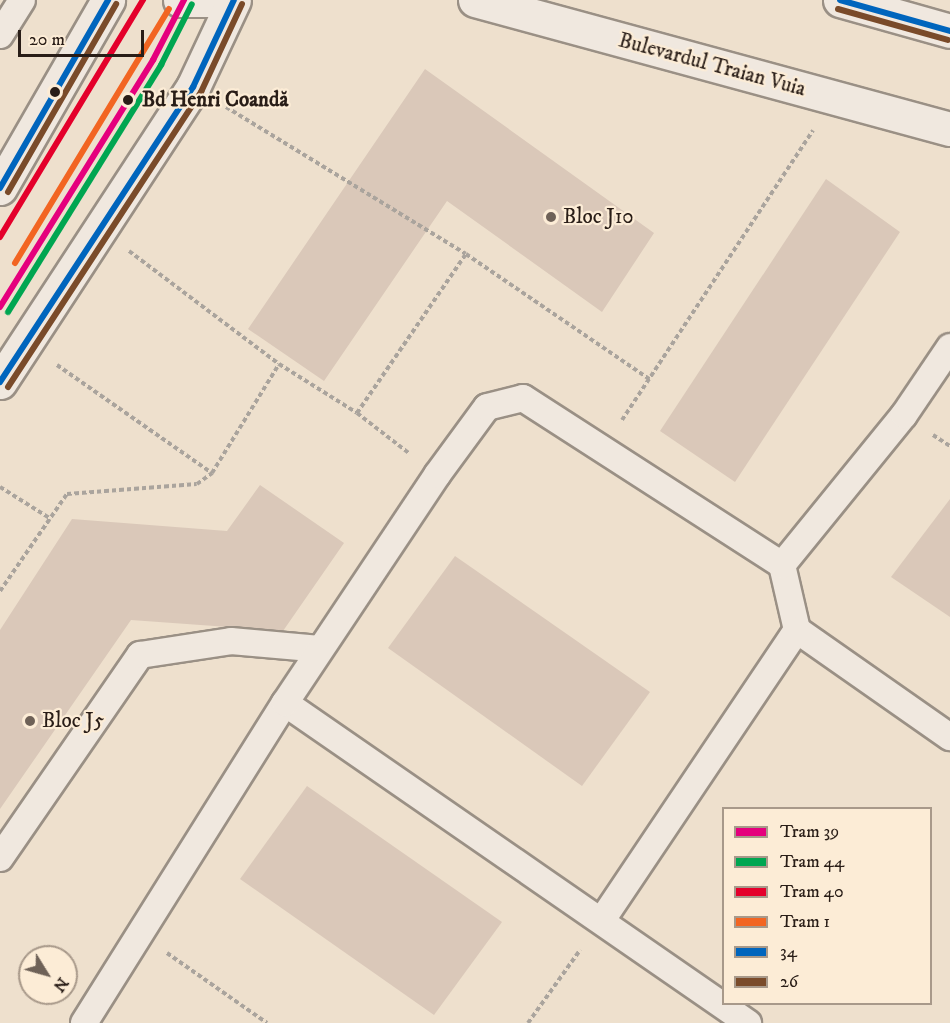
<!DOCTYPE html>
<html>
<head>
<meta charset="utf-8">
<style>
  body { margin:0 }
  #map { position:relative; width:950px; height:1023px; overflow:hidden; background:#eee0cd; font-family:"IM FELL DW Pica",serif }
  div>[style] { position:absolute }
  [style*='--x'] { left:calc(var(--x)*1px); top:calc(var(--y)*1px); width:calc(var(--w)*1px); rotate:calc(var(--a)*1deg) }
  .building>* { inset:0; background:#dac8b9 }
  .path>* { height:4px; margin-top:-2px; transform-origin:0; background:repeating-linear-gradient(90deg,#aaa49d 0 4.5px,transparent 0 7.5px) }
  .roads { filter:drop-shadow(2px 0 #9a9085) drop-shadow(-2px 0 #9a9085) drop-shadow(0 2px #9a9085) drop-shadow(0 -2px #9a9085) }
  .lane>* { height:26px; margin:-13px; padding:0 13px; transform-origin:13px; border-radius:13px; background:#f0e8df }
  .secondary>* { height:33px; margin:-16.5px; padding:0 16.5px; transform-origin:16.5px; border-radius:16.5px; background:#f0e8df }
  .bus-1>* { height:6px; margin:-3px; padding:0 3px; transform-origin:3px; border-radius:3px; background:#0065bd }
  .bus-2>* { height:6px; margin:-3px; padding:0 3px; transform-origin:3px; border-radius:3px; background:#7a4b2a }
  .tram-1>* { height:6px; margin:-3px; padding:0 3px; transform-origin:3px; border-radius:3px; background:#e5007d }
  .tram-2>* { height:6px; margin:-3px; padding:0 3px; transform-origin:3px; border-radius:3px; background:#00a651 }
  .tram-3>* { height:6px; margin:-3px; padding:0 3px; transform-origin:3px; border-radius:3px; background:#e4002b }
  .tram-4>* { height:6px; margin:-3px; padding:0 3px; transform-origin:3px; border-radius:3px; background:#f26522 }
  .dots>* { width:16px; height:16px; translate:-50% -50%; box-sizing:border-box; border:3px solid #fcecd6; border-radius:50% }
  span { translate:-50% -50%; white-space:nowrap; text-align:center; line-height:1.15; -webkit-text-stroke:4.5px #fcecd6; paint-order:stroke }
  .street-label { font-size:21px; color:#291d17 }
  .stop-label { font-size:21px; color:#291d17; font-weight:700 }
  .left { translate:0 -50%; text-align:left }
  .poi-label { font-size:21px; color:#291d17 }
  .legend { position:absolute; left:722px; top:807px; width:210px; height:198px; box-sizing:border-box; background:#fcecd6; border:2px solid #a8998a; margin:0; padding:8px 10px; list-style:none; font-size:18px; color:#291d17 }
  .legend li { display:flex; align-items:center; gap:12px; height:30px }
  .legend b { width:30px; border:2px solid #a8998a }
  .north { position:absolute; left:18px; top:945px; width:60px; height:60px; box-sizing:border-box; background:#fcecd6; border:2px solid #a8998a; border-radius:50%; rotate:127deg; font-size:16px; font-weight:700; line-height:24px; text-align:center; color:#291d17 }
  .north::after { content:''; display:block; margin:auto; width:21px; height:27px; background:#6e6157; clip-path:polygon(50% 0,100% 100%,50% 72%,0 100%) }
  .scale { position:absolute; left:18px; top:30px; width:126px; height:27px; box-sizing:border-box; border:3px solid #291d17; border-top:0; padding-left:8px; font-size:18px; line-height:21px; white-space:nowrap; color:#291d17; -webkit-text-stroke:4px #fcecd6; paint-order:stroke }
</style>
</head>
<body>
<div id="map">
  <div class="building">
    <div style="clip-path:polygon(425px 69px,654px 233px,602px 312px,447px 201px,324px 381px,248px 329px)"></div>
    <div style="clip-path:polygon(826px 179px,900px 232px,735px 482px,660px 431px)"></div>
    <div style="clip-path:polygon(260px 485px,344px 543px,283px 631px,131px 620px,0 809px,0 630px,72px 519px,227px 531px)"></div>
    <div style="clip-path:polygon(950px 499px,950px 617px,891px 577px)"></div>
    <div style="clip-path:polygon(455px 556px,650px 692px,582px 786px,388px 648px)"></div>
    <div style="clip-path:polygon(307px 786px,502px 922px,434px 1015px,240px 879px)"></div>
  </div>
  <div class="path">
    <div style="--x:226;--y:107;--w:281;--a:31.5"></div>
    <div style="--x:466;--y:254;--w:222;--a:34.3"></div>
    <div style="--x:129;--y:251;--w:188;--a:37"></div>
    <div style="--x:279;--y:364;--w:92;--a:32.1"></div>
    <div style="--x:357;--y:413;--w:67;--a:37.7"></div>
    <div style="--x:57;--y:365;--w:189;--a:34.9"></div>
    <div style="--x:357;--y:413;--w:193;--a:-55.6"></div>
    <div style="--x:622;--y:420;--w:347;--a:-56.6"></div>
    <div style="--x:933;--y:435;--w:20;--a:33"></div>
    <div style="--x:0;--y:487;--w:60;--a:32.1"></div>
    <div style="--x:0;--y:591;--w:118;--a:-55.4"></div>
    <div style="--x:67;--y:494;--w:130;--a:-4.4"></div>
    <div style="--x:197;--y:484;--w:19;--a:-36"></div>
    <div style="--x:212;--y:473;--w:128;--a:-58.4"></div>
    <div style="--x:167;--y:953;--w:122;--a:35"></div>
    <div style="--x:528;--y:1023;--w:90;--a:-54.5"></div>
  </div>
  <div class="roads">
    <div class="lane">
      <div style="--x:0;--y:35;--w:41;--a:-57.8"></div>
      <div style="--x:782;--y:565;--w:67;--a:77"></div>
      <div style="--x:797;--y:630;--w:187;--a:35"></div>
      <div style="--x:285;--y:703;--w:563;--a:34.65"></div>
      <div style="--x:0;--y:858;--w:247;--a:-55.4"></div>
      <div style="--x:140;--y:655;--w:92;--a:-8.7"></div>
      <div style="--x:231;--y:641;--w:89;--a:5.1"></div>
      <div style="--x:602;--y:920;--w:349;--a:-56.1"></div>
      <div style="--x:84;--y:1023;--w:378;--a:-57.9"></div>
      <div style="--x:285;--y:703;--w:274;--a:-56.3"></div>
      <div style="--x:437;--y:475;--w:84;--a:-53.7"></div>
      <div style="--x:487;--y:407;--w:37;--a:-14"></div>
      <div style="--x:523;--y:398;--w:308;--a:32.8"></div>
      <div style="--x:782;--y:565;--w:193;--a:-50.9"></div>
      <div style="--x:904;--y:415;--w:82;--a:-55.9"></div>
    </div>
    <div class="secondary">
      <div style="--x:180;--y:0;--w:40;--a:0"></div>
      <div style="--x:475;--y:0;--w:492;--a:15.2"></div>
      <div style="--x:840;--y:0;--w:114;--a:15.7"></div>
      <div style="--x:0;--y:188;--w:217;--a:-60.1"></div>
      <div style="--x:0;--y:382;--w:353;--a:-56.8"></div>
      <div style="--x:193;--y:87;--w:96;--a:-64.8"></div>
    </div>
  </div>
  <div class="bus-1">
    <div style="--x:840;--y:0;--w:114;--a:15.7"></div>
    <div style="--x:0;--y:188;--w:217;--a:-60.1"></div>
    <div style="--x:0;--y:382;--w:353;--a:-56.8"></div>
    <div style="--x:193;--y:87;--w:96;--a:-64.8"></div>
  </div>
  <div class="bus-2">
    <div style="--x:838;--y:9;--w:114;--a:15.7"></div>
    <div style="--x:8;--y:192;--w:217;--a:-60.1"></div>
    <div style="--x:8;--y:387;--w:353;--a:-56.8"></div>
    <div style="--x:201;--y:92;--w:97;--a:-65"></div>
  </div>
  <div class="tram-1">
    <div style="--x:0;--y:307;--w:291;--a:-58.2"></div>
    <div style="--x:153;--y:60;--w:68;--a:-62.7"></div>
  </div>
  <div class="tram-2">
    <div style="--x:8;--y:312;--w:291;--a:-58.2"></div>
    <div style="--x:161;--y:65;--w:68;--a:-63.1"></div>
  </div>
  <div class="tram-3">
    <div style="--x:0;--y:237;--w:277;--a:-58.9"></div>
  </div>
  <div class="tram-4">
    <div style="--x:15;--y:263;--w:297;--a:-58.8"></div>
  </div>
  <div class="dots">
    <div style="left:55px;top:92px;background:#291d17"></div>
    <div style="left:128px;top:100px;background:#291d17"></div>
    <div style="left:551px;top:217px;background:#6e6157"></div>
    <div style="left:30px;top:721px;background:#6e6157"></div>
  </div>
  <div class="street-label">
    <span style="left:712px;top:65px;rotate:15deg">Bulevardul Traian Vuia</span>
  </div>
  <div class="stop-label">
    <span class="left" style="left:142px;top:100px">Bd Henri Coandă</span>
  </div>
  <div class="poi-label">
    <span class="left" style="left:563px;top:217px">Bloc J10</span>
    <span class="left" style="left:42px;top:721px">Bloc J5</span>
  </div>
  <ul class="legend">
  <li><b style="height:8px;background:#e5007d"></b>Tram 39</li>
  <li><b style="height:8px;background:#00a651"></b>Tram 44</li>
  <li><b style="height:8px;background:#e4002b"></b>Tram 40</li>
  <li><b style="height:8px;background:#f26522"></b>Tram 1</li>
  <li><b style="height:8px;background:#0065bd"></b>34</li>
  <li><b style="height:8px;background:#7a4b2a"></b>26</li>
  </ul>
  <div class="north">N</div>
  <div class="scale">20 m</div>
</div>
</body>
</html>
